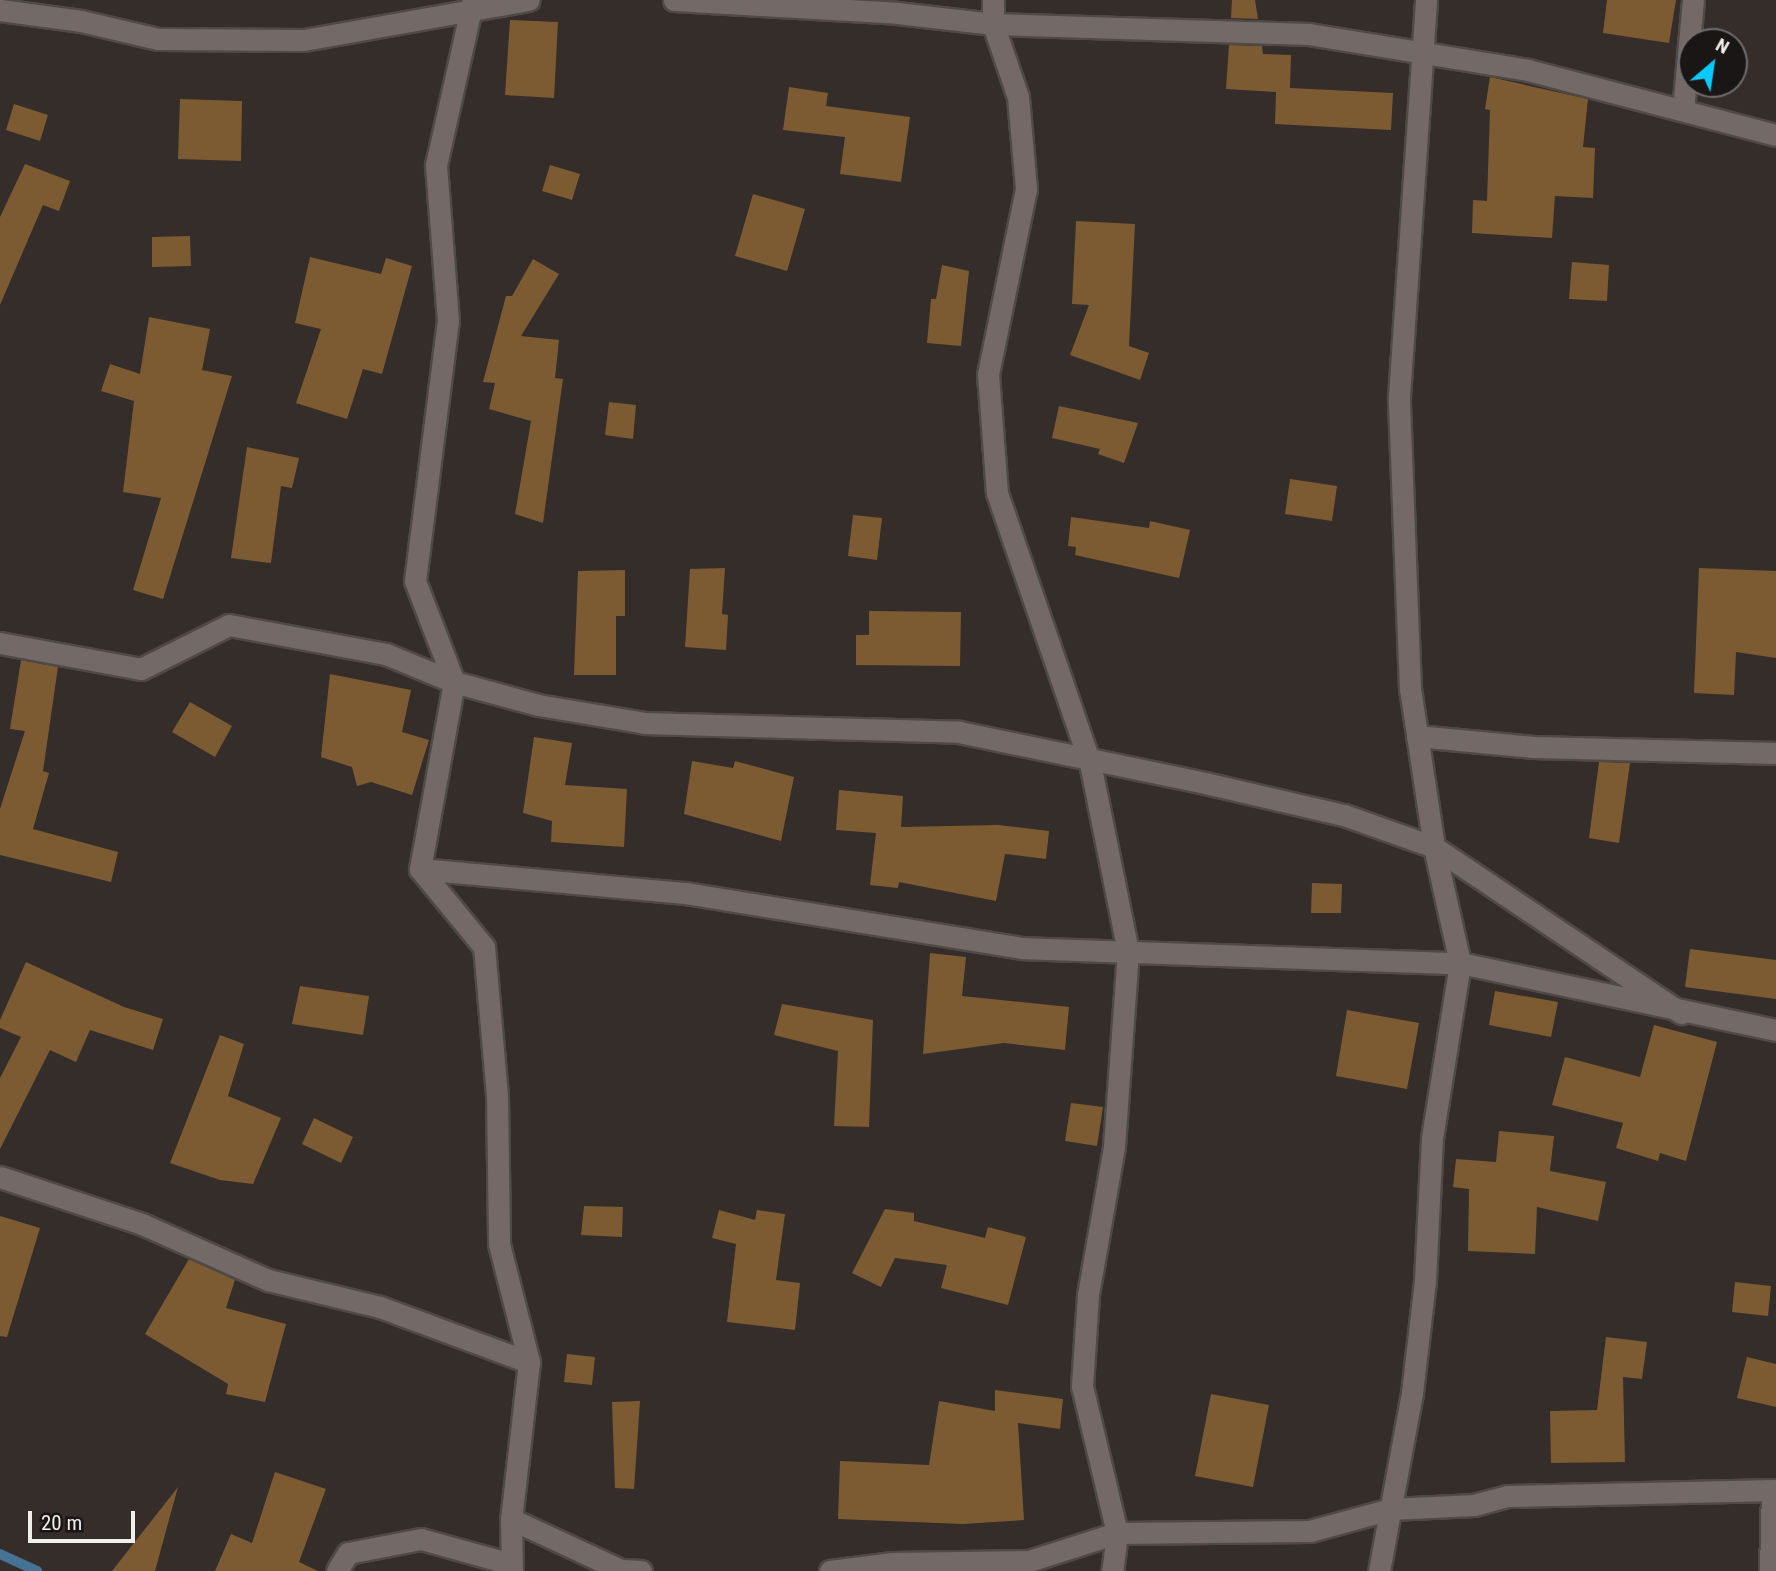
<!DOCTYPE html>
<html>
<head>
<meta charset="utf-8">
<style>
  body { margin:0 }
  #map { position:relative; width:1776px; height:1571px; overflow:hidden; background:#342d2a; font-family:"Roboto Condensed",sans-serif }
  div>[style] { position:absolute }
  [style*='--x'] { left:calc(var(--x)*1px); top:calc(var(--y)*1px); width:calc(var(--w)*1px); rotate:calc(var(--a)*1deg) }
  .stream>* { height:10px; margin:-5px; padding:0 5px; transform-origin:5px; border-radius:5px; background:#467293 }
  .building>* { inset:0; background:#7c5b32 }
  .roads { filter:drop-shadow(2px 0 #4f4947) drop-shadow(-2px 0 #4f4947) drop-shadow(0 2px #4f4947) drop-shadow(0 -2px #4f4947) }
  .minor>* { height:21px; margin:-10.5px; padding:0 10.5px; transform-origin:10.5px; border-radius:10.5px; background:#736a67 }
  span { translate:-50% -50%; white-space:nowrap; text-align:center; line-height:1.15; -webkit-text-stroke:6px #1a1615; paint-order:stroke }
  .north { position:absolute; left:1678px; top:28px; width:70px; height:70px; box-sizing:border-box; background:#1a1615; border:2px solid #706c6b; border-radius:50%; rotate:29deg; font-size:19px; font-weight:700; line-height:28px; text-align:center; color:#f2eeec }
  .north::after { content:''; display:block; margin:auto; width:24px; height:32px; background:#08cbfa; clip-path:polygon(50% 0,100% 100%,50% 72%,0 100%) }
  .scale { position:absolute; left:28px; top:1511px; width:107px; height:32px; box-sizing:border-box; border:4px solid #f2eeec; border-top:0; padding-left:9px; font-size:21px; line-height:24px; white-space:nowrap; color:#f2eeec; -webkit-text-stroke:5px #1a1615; paint-order:stroke }
</style>
</head>
<body>
<div id="map">
  <div class="stream">
    <div style="--x:0;--y:1554;--w:41;--a:24.7"></div>
  </div>
  <div class="building">
    <div style="clip-path:polygon(1232px 0,1255px 0,1258px 19px,1231px 18px)"></div>
    <div style="clip-path:polygon(1607px 0,1676px 0,1669px 43px,1603px 33px)"></div>
    <div style="clip-path:polygon(510px 20px,558px 22px,554px 98px,505px 95px)"></div>
    <div style="clip-path:polygon(1229px 45px,1262px 46px,1263px 54px,1291px 55px,1290px 88px,1393px 93px,1391px 130px,1275px 124px,1276px 92px,1226px 89px)"></div>
    <div style="clip-path:polygon(1490px 77px,1588px 99px,1583px 147px,1595px 148px,1593px 198px,1555px 196px,1552px 238px,1472px 233px,1473px 200px,1487px 201px,1490px 110px,1485px 109px)"></div>
    <div style="clip-path:polygon(789px 87px,828px 93px,826px 106px,910px 117px,901px 182px,840px 174px,845px 137px,783px 130px)"></div>
    <div style="clip-path:polygon(180px 99px,242px 101px,241px 161px,178px 159px)"></div>
    <div style="clip-path:polygon(14px 104px,48px 115px,40px 141px,6px 130px)"></div>
    <div style="clip-path:polygon(25px 164px,70px 181px,59px 211px,43px 205px,0 305px,0 217px)"></div>
    <div style="clip-path:polygon(550px 165px,580px 174px,572px 200px,542px 191px)"></div>
    <div style="clip-path:polygon(753px 194px,805px 209px,787px 271px,735px 256px)"></div>
    <div style="clip-path:polygon(1076px 221px,1135px 224px,1129px 346px,1149px 353px,1140px 380px,1070px 355px,1089px 305px,1072px 304px)"></div>
    <div style="clip-path:polygon(190px 236px,191px 266px,152px 267px,152px 237px)"></div>
    <div style="clip-path:polygon(310px 257px,381px 274px,386px 258px,412px 266px,382px 374px,363px 369px,347px 419px,296px 403px,321px 329px,295px 323px)"></div>
    <div style="clip-path:polygon(533px 259px,559px 274px,521px 336px,559px 340px,555px 378px,563px 379px,543px 523px,515px 514px,531px 421px,489px 409px,495px 383px,483px 382px,506px 296px,512px 296px)"></div>
    <div style="clip-path:polygon(1572px 262px,1609px 265px,1607px 301px,1569px 299px)"></div>
    <div style="clip-path:polygon(942px 265px,969px 271px,961px 346px,927px 343px,931px 299px,936px 299px)"></div>
    <div style="clip-path:polygon(149px 317px,210px 329px,202px 370px,232px 376px,163px 599px,133px 590px,161px 498px,123px 492px,134px 401px,101px 391px,110px 364px,140px 374px)"></div>
    <div style="clip-path:polygon(609px 402px,636px 405px,633px 439px,605px 435px)"></div>
    <div style="clip-path:polygon(1059px 406px,1138px 423px,1124px 463px,1098px 454px,1100px 449px,1052px 438px)"></div>
    <div style="clip-path:polygon(247px 447px,299px 458px,292px 488px,281px 486px,271px 563px,231px 558px)"></div>
    <div style="clip-path:polygon(1290px 479px,1337px 486px,1332px 521px,1285px 514px)"></div>
    <div style="clip-path:polygon(853px 515px,882px 518px,877px 560px,848px 556px)"></div>
    <div style="clip-path:polygon(1071px 517px,1149px 528px,1150px 521px,1190px 530px,1179px 578px,1075px 555px,1076px 547px,1068px 546px)"></div>
    <div style="clip-path:polygon(725px 568px,722px 614px,728px 615px,726px 650px,685px 647px,690px 569px)"></div>
    <div style="clip-path:polygon(1699px 568px,1776px 571px,1776px 658px,1736px 652px,1734px 695px,1694px 693px)"></div>
    <div style="clip-path:polygon(625px 570px,625px 616px,616px 616px,616px 675px,574px 675px,578px 571px)"></div>
    <div style="clip-path:polygon(869px 611px,961px 612px,960px 666px,856px 665px,856px 635px,869px 635px)"></div>
    <div style="clip-path:polygon(21px 660px,58px 667px,43px 771px,49px 773px,33px 829px,118px 852px,111px 882px,0 855px,0 809px,25px 731px,10px 729px)"></div>
    <div style="clip-path:polygon(330px 674px,411px 690px,402px 732px,429px 740px,412px 795px,371px 782px,357px 786px,352px 767px,321px 757px)"></div>
    <div style="clip-path:polygon(190px 702px,232px 726px,215px 757px,172px 732px)"></div>
    <div style="clip-path:polygon(534px 737px,572px 743px,565px 785px,627px 789px,624px 847px,551px 842px,552px 821px,523px 813px)"></div>
    <div style="clip-path:polygon(692px 761px,733px 768px,735px 761px,794px 777px,781px 841px,684px 814px)"></div>
    <div style="clip-path:polygon(1599px 762px,1630px 763px,1619px 843px,1589px 838px)"></div>
    <div style="clip-path:polygon(839px 790px,903px 796px,901px 827px,998px 825px,1049px 831px,1046px 859px,1005px 854px,996px 901px,899px 882px,898px 888px,870px 885px,876px 833px,836px 830px)"></div>
    <div style="clip-path:polygon(1312px 883px,1342px 884px,1341px 913px,1311px 913px)"></div>
    <div style="clip-path:polygon(1690px 949px,1776px 960px,1776px 999px,1685px 987px)"></div>
    <div style="clip-path:polygon(930px 953px,966px 957px,962px 996px,1069px 1007px,1065px 1050px,1004px 1043px,923px 1054px)"></div>
    <div style="clip-path:polygon(26px 962px,124px 1007px,163px 1019px,153px 1050px,90px 1030px,76px 1062px,50px 1050px,0 1149px,0 1078px,21px 1037px,0 1028px,0 1020px)"></div>
    <div style="clip-path:polygon(300px 986px,369px 996px,363px 1035px,292px 1024px)"></div>
    <div style="clip-path:polygon(1495px 991px,1558px 1002px,1551px 1037px,1489px 1025px)"></div>
    <div style="clip-path:polygon(782px 1004px,873px 1020px,869px 1127px,834px 1126px,838px 1051px,774px 1035px)"></div>
    <div style="clip-path:polygon(1347px 1010px,1419px 1023px,1407px 1089px,1336px 1076px)"></div>
    <div style="clip-path:polygon(1654px 1025px,1717px 1042px,1686px 1161px,1660px 1153px,1658px 1161px,1616px 1148px,1623px 1123px,1552px 1105px,1565px 1057px,1640px 1077px)"></div>
    <div style="clip-path:polygon(220px 1035px,244px 1044px,228px 1096px,281px 1118px,253px 1184px,220px 1180px,170px 1163px)"></div>
    <div style="clip-path:polygon(1071px 1103px,1103px 1107px,1097px 1146px,1065px 1141px)"></div>
    <div style="clip-path:polygon(314px 1118px,353px 1137px,341px 1163px,302px 1144px)"></div>
    <div style="clip-path:polygon(1499px 1131px,1554px 1136px,1550px 1171px,1606px 1182px,1598px 1221px,1537px 1207px,1535px 1254px,1468px 1251px,1469px 1189px,1453px 1187px,1456px 1159px,1496px 1162px)"></div>
    <div style="clip-path:polygon(584px 1206px,623px 1207px,622px 1237px,581px 1235px)"></div>
    <div style="clip-path:polygon(885px 1209px,914px 1213px,914px 1221px,985px 1238px,988px 1227px,1026px 1237px,1008px 1305px,941px 1288px,947px 1265px,895px 1258px,881px 1287px,852px 1273px)"></div>
    <div style="clip-path:polygon(719px 1210px,755px 1220px,757px 1210px,785px 1214px,776px 1280px,800px 1283px,795px 1330px,727px 1322px,736px 1244px,712px 1238px)"></div>
    <div style="clip-path:polygon(0 1216px,40px 1228px,7px 1337px,0 1336px)"></div>
    <div style="clip-path:polygon(189px 1259px,235px 1280px,226px 1308px,286px 1324px,265px 1402px,226px 1394px,228px 1384px,145px 1334px)"></div>
    <div style="clip-path:polygon(1735px 1282px,1771px 1286px,1768px 1316px,1732px 1312px)"></div>
    <div style="clip-path:polygon(1606px 1337px,1647px 1342px,1642px 1379px,1623px 1377px,1625px 1462px,1551px 1463px,1550px 1411px,1597px 1410px)"></div>
    <div style="clip-path:polygon(567px 1354px,595px 1357px,592px 1385px,564px 1382px)"></div>
    <div style="clip-path:polygon(1747px 1357px,1776px 1364px,1776px 1407px,1737px 1398px)"></div>
    <div style="clip-path:polygon(995px 1390px,1063px 1399px,1060px 1429px,1018px 1423px,1024px 1520px,963px 1524px,838px 1519px,840px 1461px,929px 1465px,939px 1401px,995px 1411px)"></div>
    <div style="clip-path:polygon(1211px 1394px,1269px 1405px,1253px 1487px,1195px 1476px)"></div>
    <div style="clip-path:polygon(640px 1401px,634px 1489px,615px 1488px,612px 1402px)"></div>
    <div style="clip-path:polygon(275px 1472px,326px 1489px,299px 1562px,318px 1571px,215px 1571px,231px 1534px,252px 1543px)"></div>
    <div style="clip-path:polygon(178px 1487px,155px 1571px,112px 1571px)"></div>
  </div>
  <div class="roads">
    <div class="minor">
      <div style="--x:674;--y:0;--w:223;--a:3.3"></div>
      <div style="--x:897;--y:13;--w:97;--a:6.5"></div>
      <div style="--x:993;--y:24;--w:316;--a:1.8"></div>
      <div style="--x:1309;--y:34;--w:222;--a:9.3"></div>
      <div style="--x:1528;--y:70;--w:256;--a:14.7"></div>
      <div style="--x:993;--y:0;--w:24;--a:90"></div>
      <div style="--x:993;--y:24;--w:77;--a:71.1"></div>
      <div style="--x:1018;--y:97;--w:92;--a:85"></div>
      <div style="--x:1026;--y:189;--w:189;--a:101.6"></div>
      <div style="--x:988;--y:374;--w:119;--a:85.7"></div>
      <div style="--x:997;--y:493;--w:286;--a:71"></div>
      <div style="--x:1090;--y:763;--w:192;--a:78.6"></div>
      <div style="--x:1128;--y:951;--w:196;--a:94.1"></div>
      <div style="--x:1114;--y:1147;--w:150;--a:100"></div>
      <div style="--x:1088;--y:1295;--w:91;--a:93.8"></div>
      <div style="--x:1082;--y:1386;--w:151;--a:76.6"></div>
      <div style="--x:1117;--y:1533;--w:38;--a:97"></div>
      <div style="--x:0;--y:10;--w:82;--a:7.7"></div>
      <div style="--x:81;--y:21;--w:79;--a:13.2"></div>
      <div style="--x:158;--y:39;--w:146;--a:0.4"></div>
      <div style="--x:304;--y:40;--w:228;--a:-10.1"></div>
      <div style="--x:1683;--y:110;--w:110;--a:-84.8"></div>
      <div style="--x:0;--y:643;--w:143;--a:10.4"></div>
      <div style="--x:141;--y:669;--w:98;--a:-26.6"></div>
      <div style="--x:229;--y:625;--w:160;--a:10.5"></div>
      <div style="--x:386;--y:654;--w:74;--a:22.4"></div>
      <div style="--x:454;--y:682;--w:87;--a:15.3"></div>
      <div style="--x:538;--y:705;--w:109;--a:9.5"></div>
      <div style="--x:645;--y:723;--w:314;--a:1.6"></div>
      <div style="--x:959;--y:732;--w:251;--a:11.7"></div>
      <div style="--x:1205;--y:783;--w:143;--a:13"></div>
      <div style="--x:1344;--y:815;--w:96;--a:19.6"></div>
      <div style="--x:1434;--y:847;--w:298;--a:33.9"></div>
      <div style="--x:1417;--y:736;--w:117;--a:5.4"></div>
      <div style="--x:1533;--y:747;--w:243;--a:1.4"></div>
      <div style="--x:420;--y:869;--w:267;--a:5.2"></div>
      <div style="--x:686;--y:893;--w:340;--a:9.3"></div>
      <div style="--x:1022;--y:948;--w:438;--a:2"></div>
      <div style="--x:1460;--y:963;--w:323;--a:12"></div>
      <div style="--x:420;--y:869;--w:190;--a:-79.7"></div>
      <div style="--x:454;--y:682;--w:108;--a:-111.1"></div>
      <div style="--x:415;--y:581;--w:262;--a:-82.8"></div>
      <div style="--x:448;--y:321;--w:156;--a:-94.4"></div>
      <div style="--x:436;--y:165;--w:169;--a:-77.4"></div>
      <div style="--x:420;--y:869;--w:101;--a:50.6"></div>
      <div style="--x:484;--y:947;--w:149;--a:85"></div>
      <div style="--x:497;--y:1095;--w:149;--a:89.2"></div>
      <div style="--x:499;--y:1244;--w:122;--a:75.7"></div>
      <div style="--x:529;--y:1362;--w:158;--a:96.5"></div>
      <div style="--x:511;--y:1519;--w:52;--a:88.9"></div>
      <div style="--x:0;--y:1177;--w:150;--a:18.3"></div>
      <div style="--x:142;--y:1224;--w:138;--a:24"></div>
      <div style="--x:268;--y:1280;--w:115;--a:13.6"></div>
      <div style="--x:380;--y:1307;--w:159;--a:20.3"></div>
      <div style="--x:511;--y:1519;--w:121;--a:24.9"></div>
      <div style="--x:621;--y:1570;--w:20;--a:3"></div>
      <div style="--x:337;--y:1571;--w:21;--a:-59"></div>
      <div style="--x:348;--y:1553;--w:74;--a:-10.9"></div>
      <div style="--x:421;--y:1539;--w:93;--a:15.5"></div>
      <div style="--x:830;--y:1571;--w:63;--a:-7.4"></div>
      <div style="--x:892;--y:1563;--w:137;--a:-0.8"></div>
      <div style="--x:1029;--y:1561;--w:92;--a:-17.7"></div>
      <div style="--x:1117;--y:1533;--w:193;--a:-0.6"></div>
      <div style="--x:1310;--y:1531;--w:84;--a:-15.2"></div>
      <div style="--x:1391;--y:1509;--w:83;--a:-2.8"></div>
      <div style="--x:1474;--y:1505;--w:35;--a:-15"></div>
      <div style="--x:1508;--y:1496;--w:268;--a:-1.3"></div>
      <div style="--x:1379;--y:1571;--w:181;--a:-79.5"></div>
      <div style="--x:1412;--y:1393;--w:113;--a:-83.4"></div>
      <div style="--x:1425;--y:1281;--w:143;--a:-87.2"></div>
      <div style="--x:1432;--y:1138;--w:177;--a:-80.9"></div>
      <div style="--x:1460;--y:963;--w:119;--a:-102.6"></div>
      <div style="--x:1434;--y:847;--w:160;--a:-98.6"></div>
      <div style="--x:1410;--y:689;--w:292;--a:-92.2"></div>
      <div style="--x:1399;--y:397;--w:398;--a:-86.1"></div>
      <div style="--x:1770;--y:1571;--w:80;--a:-88.6"></div>
    </div>
  </div>
  <div class="north">N</div>
  <div class="scale">20 m</div>
</div>
</body>
</html>
